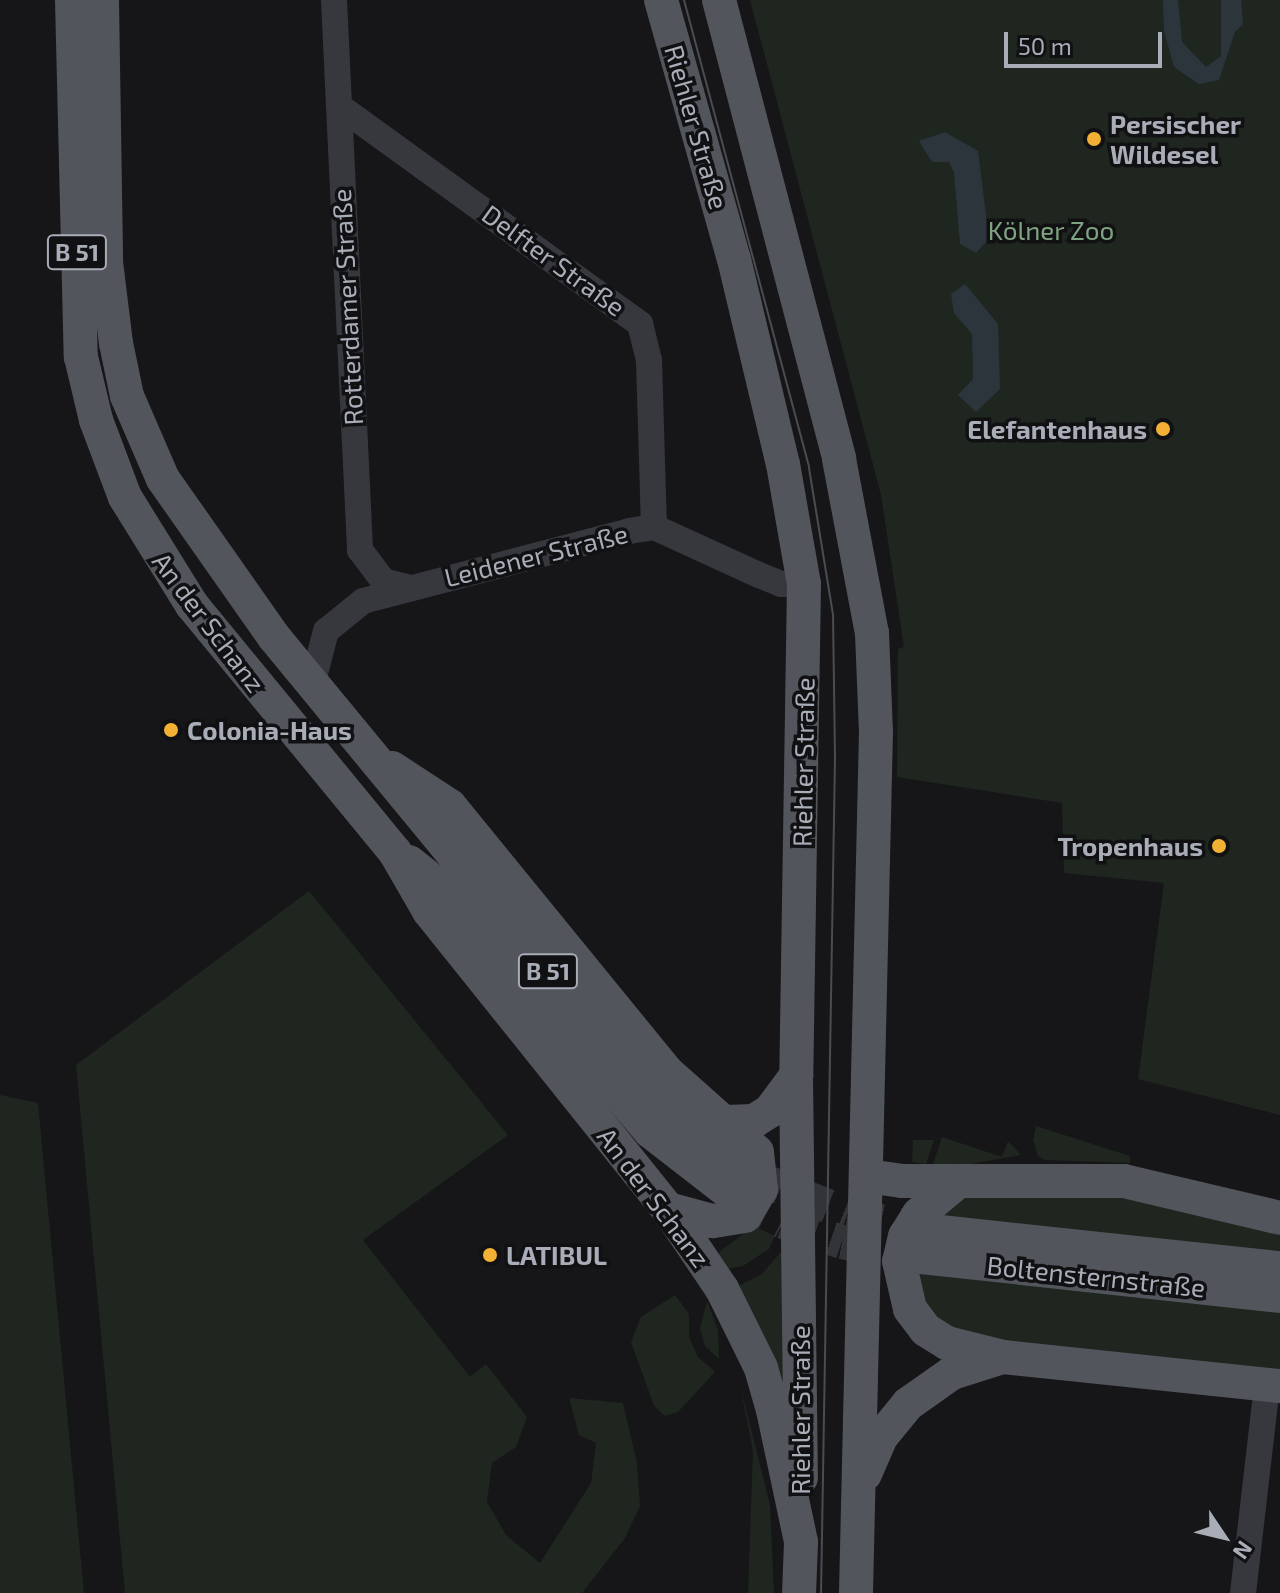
<!DOCTYPE html>
<html>
<head>
<meta charset="utf-8">
<style>
  body { margin:0 }
  #map { position:relative; width:1280px; height:1593px; overflow:hidden; background:#161618; font-family:"Exo 2",sans-serif }
  div>[style] { position:absolute }
  [style*='--x'] { left:calc(var(--x)*1px); top:calc(var(--y)*1px); width:calc(var(--w)*1px); rotate:calc(var(--a)*1deg) }
  .green>* { inset:0; background:#1e261f }
  .water>* { inset:0; background:#2c353c }
  .major-tunnel>* { height:34px; margin-top:-17px; transform-origin:0; background:repeating-linear-gradient(90deg,#333438 0 34px,transparent 0 51px) }
  .minor>* { height:26px; margin:-13px; padding:0 13px; transform-origin:13px; border-radius:13px; background:#37383d }
  .major>* { height:34px; margin:-17px; padding:0 17px; transform-origin:17px; border-radius:17px; background:#53555c }
  .tram>* { height:2px; margin:-1px; padding:0 1px; transform-origin:1px; border-radius:1px; background:#4a4c52 }
  .dots>* { width:22px; height:22px; translate:-50% -50%; box-sizing:border-box; border:4px solid #111113; border-radius:50% }
  span { translate:-50% -50%; white-space:nowrap; text-align:center; line-height:1.15; -webkit-text-stroke:7px #111113; paint-order:stroke }
  .shield-label span { padding:2px 6px; background:#111113; border:2px solid; border-radius:6px; -webkit-text-stroke-width:0 }
  .shield-label { font-size:24px; color:#a8adb8; font-weight:700 }
  .poi-label { font-size:26px; color:#a8adb8; font-weight:700 }
  .left { translate:0 -50%; text-align:left }
  .right { translate:-100% -50%; text-align:right }
  .street-label { font-size:26px; color:#a8adb8 }
  .park-label { font-size:26px; color:#7fa381 }
  .north { position:absolute; left:1184px; top:1497px; width:80px; height:80px; -webkit-text-stroke:6px #111113; paint-order:stroke; rotate:125deg; font-size:22px; font-weight:700; line-height:32px; text-align:center; color:#a8adb8 }
  .north::after { content:''; display:block; margin:auto; width:28px; height:36px; background:#a8adb8; clip-path:polygon(50% 0,100% 100%,50% 72%,0 100%) }
  .scale { position:absolute; left:1004px; top:32px; width:158px; height:36px; box-sizing:border-box; border:4px solid #a8adb8; border-top:0; padding-left:10px; font-size:24px; line-height:28px; white-space:nowrap; color:#a8adb8; -webkit-text-stroke:6px #111113; paint-order:stroke }
</style>
</head>
<body>
<div id="map">
  <div class="green">
    <div style="clip-path:polygon(750px 0,1280px 0,1280px 1115px,1138px 1079px,1164px 883px,1064px 873px,1062px 803px,897px 777px,898px 649px,904px 647px,881px 495px)"></div>
    <div style="clip-path:polygon(309px 891px,508px 1135px,363px 1240px,470px 1377px,486px 1364px,527px 1417px,516px 1447px,492px 1463px,487px 1502px,506px 1535px,540px 1563px,591px 1483px,596px 1443px,579px 1435px,569px 1398px,623px 1403px,637px 1463px,640px 1506px,625px 1538px,582px 1593px,125px 1593px,76px 1065px)"></div>
    <div style="clip-path:polygon(0 1095px,38px 1103px,84px 1593px,0 1593px)"></div>
    <div style="clip-path:polygon(1036px 1126px,1130px 1156px,1130px 1163px,1045px 1160px,1038px 1156px,1033px 1140px)"></div>
    <div style="clip-path:polygon(942px 1137px,1002px 1157px,1008px 1141px,1021px 1155px,965px 1165px,933px 1164px)"></div>
    <div style="clip-path:polygon(913px 1140px,934px 1140px,926px 1164px,912px 1162px)"></div>
    <div style="clip-path:polygon(1055px 1186px,1280px 1226px,1280px 1254px,932px 1217px,965px 1196px)"></div>
    <div style="clip-path:polygon(753px 1226px,775px 1236px,769px 1249px,743px 1266px,726px 1269px,718px 1253px)"></div>
    <div style="clip-path:polygon(790px 1241px,791px 1418px,736px 1287px,762px 1274px)"></div>
    <div style="clip-path:polygon(911px 1270px,1280px 1309px,1280px 1373px,978px 1343px,927px 1317px)"></div>
    <div style="clip-path:polygon(675px 1295px,689px 1314px,689px 1337px,698px 1357px,715px 1372px,678px 1412px,665px 1416px,654px 1406px,631px 1342px,641px 1317px)"></div>
    <div style="clip-path:polygon(707px 1301px,718px 1330px,719px 1359px,705px 1346px,700px 1329px)"></div>
    <div style="clip-path:polygon(740px 1385px,770px 1505px,774px 1593px,748px 1593px,753px 1451px)"></div>
  </div>
  <div class="water">
    <div style="clip-path:polygon(1163px 0,1178px 0,1182px 42px,1206px 67px,1221px 56px,1221px 0,1241px 0,1243px 24px,1235px 32px,1219px 80px,1199px 84px,1174px 67px,1164px 31px)"></div>
    <div style="clip-path:polygon(945px 132px,978px 151px,989px 239px,976px 253px,960px 244px,954px 172px,949px 162px,932px 162px,919px 141px)"></div>
    <div style="clip-path:polygon(965px 284px,998px 324px,1000px 389px,976px 412px,958px 395px,973px 379px,972px 334px,954px 313px,951px 294px)"></div>
  </div>
  <div class="major-tunnel">
    <div style="--x:749;--y:1175;--w:106;--a:21.5"></div>
    <div style="--x:848;--y:1214;--w:76;--a:12.2"></div>
    <div style="--x:736;--y:1198;--w:53;--a:27.1"></div>
    <div style="--x:783;--y:1222;--w:62;--a:18.7"></div>
    <div style="--x:842;--y:1242;--w:71;--a:11.3"></div>
  </div>
  <div class="minor">
    <div style="--x:334;--y:0;--w:551;--a:87.29"></div>
    <div style="--x:360;--y:550;--w:39;--a:53"></div>
    <div style="--x:383;--y:581;--w:25;--a:14"></div>
    <div style="--x:339;--y:106;--w:372;--a:35.9"></div>
    <div style="--x:640;--y:324;--w:37;--a:76"></div>
    <div style="--x:649;--y:360;--w:167;--a:88.3"></div>
    <div style="--x:312;--y:685;--w:56;--a:-75.5"></div>
    <div style="--x:326;--y:631;--w:48;--a:-39"></div>
    <div style="--x:363;--y:601;--w:275;--a:-14.7"></div>
    <div style="--x:629;--y:531;--w:25;--a:-9"></div>
    <div style="--x:654;--y:527;--w:115;--a:24.6"></div>
    <div style="--x:759;--y:575;--w:24;--a:22"></div>
    <div style="--x:781;--y:584;--w:23;--a:0"></div>
    <div style="--x:1243;--y:1593;--w:209;--a:-83.4"></div>
  </div>
  <div class="major">
    <div style="--x:72;--y:0;--w:357;--a:88.6"></div>
    <div style="--x:81;--y:357;--w:65;--a:76.6"></div>
    <div style="--x:96;--y:420;--w:82;--a:69.4"></div>
    <div style="--x:125;--y:497;--w:127;--a:58.2"></div>
    <div style="--x:192;--y:605;--w:320;--a:50.6"></div>
    <div style="--x:395;--y:852;--w:68;--a:60"></div>
    <div style="--x:429;--y:911;--w:382;--a:51.3"></div>
    <div style="--x:668;--y:1209;--w:97;--a:56"></div>
    <div style="--x:722;--y:1289;--w:88;--a:63.7"></div>
    <div style="--x:761;--y:1368;--w:44;--a:74.1"></div>
    <div style="--x:773;--y:1410;--w:135;--a:78"></div>
    <div style="--x:801;--y:1542;--w:51;--a:92.2"></div>
    <div style="--x:102;--y:0;--w:262;--a:89.1"></div>
    <div style="--x:106;--y:262;--w:82;--a:83"></div>
    <div style="--x:116;--y:343;--w:54;--a:78.3"></div>
    <div style="--x:127;--y:396;--w:90;--a:66.6"></div>
    <div style="--x:163;--y:479;--w:193;--a:54.9"></div>
    <div style="--x:274;--y:637;--w:561;--a:50.5"></div>
    <div style="--x:631;--y:1070;--w:85;--a:46.9"></div>
    <div style="--x:689;--y:1132;--w:74;--a:35.6"></div>
    <div style="--x:661;--y:0;--w:269;--a:74.3"></div>
    <div style="--x:734;--y:259;--w:211;--a:76.6"></div>
    <div style="--x:783;--y:464;--w:122;--a:80.1"></div>
    <div style="--x:804;--y:584;--w:492;--a:90.9"></div>
    <div style="--x:796;--y:1076;--w:402;--a:89.3"></div>
    <div style="--x:719;--y:0;--w:474;--a:75.3"></div>
    <div style="--x:839;--y:459;--w:177;--a:79.3"></div>
    <div style="--x:872;--y:633;--w:98;--a:87.7"></div>
    <div style="--x:876;--y:731;--w:862;--a:91.33"></div>
    <div style="--x:392;--y:768;--w:69;--a:33.2"></div>
    <div style="--x:450;--y:806;--w:343;--a:50.8"></div>
    <div style="--x:667;--y:1072;--w:120;--a:41.6"></div>
    <div style="--x:757;--y:1152;--w:37;--a:84"></div>
    <div style="--x:761;--y:1189;--w:31;--a:121"></div>
    <div style="--x:745;--y:1216;--w:33;--a:171"></div>
    <div style="--x:712;--y:1221;--w:46;--a:-164.7"></div>
    <div style="--x:409;--y:862;--w:51;--a:38.7"></div>
    <div style="--x:449;--y:894;--w:311;--a:49.7"></div>
    <div style="--x:650;--y:1131;--w:109;--a:37.9"></div>
    <div style="--x:725;--y:1122;--w:29;--a:-2"></div>
    <div style="--x:754;--y:1121;--w:19;--a:-32"></div>
    <div style="--x:770;--y:1111;--w:44;--a:-53.4"></div>
    <div style="--x:867;--y:1176;--w:35;--a:8"></div>
    <div style="--x:902;--y:1181;--w:222;--a:0"></div>
    <div style="--x:1124;--y:1181;--w:160;--a:13.3"></div>
    <div style="--x:959;--y:1181;--w:52;--a:140.5"></div>
    <div style="--x:919;--y:1214;--w:26;--a:122"></div>
    <div style="--x:905;--y:1236;--w:26;--a:103"></div>
    <div style="--x:899;--y:1261;--w:49;--a:77.1"></div>
    <div style="--x:910;--y:1309;--w:26;--a:53"></div>
    <div style="--x:926;--y:1330;--w:25;--a:32"></div>
    <div style="--x:947;--y:1343;--w:58;--a:14"></div>
    <div style="--x:1003;--y:1357;--w:279;--a:6"></div>
    <div style="--x:922;--y:1230;--w:360;--a:6.1"></div>
    <div style="--x:912;--y:1256;--w:370;--a:6.2"></div>
    <div style="--x:865;--y:1474;--w:40;--a:-66.6"></div>
    <div style="--x:881;--y:1437;--w:43;--a:-50.7"></div>
    <div style="--x:908;--y:1404;--w:54;--a:-35.2"></div>
    <div style="--x:952;--y:1373;--w:53;--a:-17.4"></div>
  </div>
  <div class="tram">
    <div style="--x:684;--y:0;--w:484;--a:75"></div>
    <div style="--x:809;--y:468;--w:148;--a:80.7"></div>
    <div style="--x:833;--y:614;--w:145;--a:89.2"></div>
    <div style="--x:835;--y:759;--w:834;--a:90.96"></div>
  </div>
  <div class="dots">
    <div style="left:1094px;top:139px;background:#f2b134"></div>
    <div style="left:1163px;top:429px;background:#f2b134"></div>
    <div style="left:171px;top:730px;background:#f2b134"></div>
    <div style="left:1219px;top:846px;background:#f2b134"></div>
    <div style="left:490px;top:1255px;background:#f2b134"></div>
  </div>
  <div class="shield-label">
    <span style="left:77px;top:252px">B 51</span>
    <span style="left:548px;top:971px">B 51</span>
  </div>
  <div class="poi-label">
    <span class="left" style="left:1110px;top:139px">Persischer<br>Wildesel</span>
    <span class="right" style="left:1147px;top:429px">Elefantenhaus</span>
    <span class="left" style="left:187px;top:730px">Colonia-Haus</span>
    <span class="right" style="left:1203px;top:846px">Tropenhaus</span>
    <span class="left" style="left:506px;top:1255px">LATIBUL</span>
  </div>
  <div class="street-label">
    <span style="left:697px;top:127px;rotate:74deg">Riehler Straße</span>
    <span style="left:554px;top:260px;rotate:36deg">Delfter Straße</span>
    <span style="left:347px;top:307px;rotate:-93deg">Rotterdamer Straße</span>
    <span style="left:536px;top:555px;rotate:-14deg">Leidener Straße</span>
    <span style="left:209px;top:622px;rotate:53deg">An der Schanz</span>
    <span style="left:803px;top:762px;rotate:-89deg">Riehler Straße</span>
    <span style="left:654px;top:1197px;rotate:53deg">An der Schanz</span>
    <span style="left:1096px;top:1276px;rotate:6deg">Boltensternstraße</span>
    <span style="left:800px;top:1410px;rotate:-90deg">Riehler Straße</span>
  </div>
  <div class="park-label">
    <span style="left:1051px;top:230px">Kölner Zoo</span>
  </div>
  <div class="north">N</div>
  <div class="scale">50 m</div>
</div>
</body>
</html>
